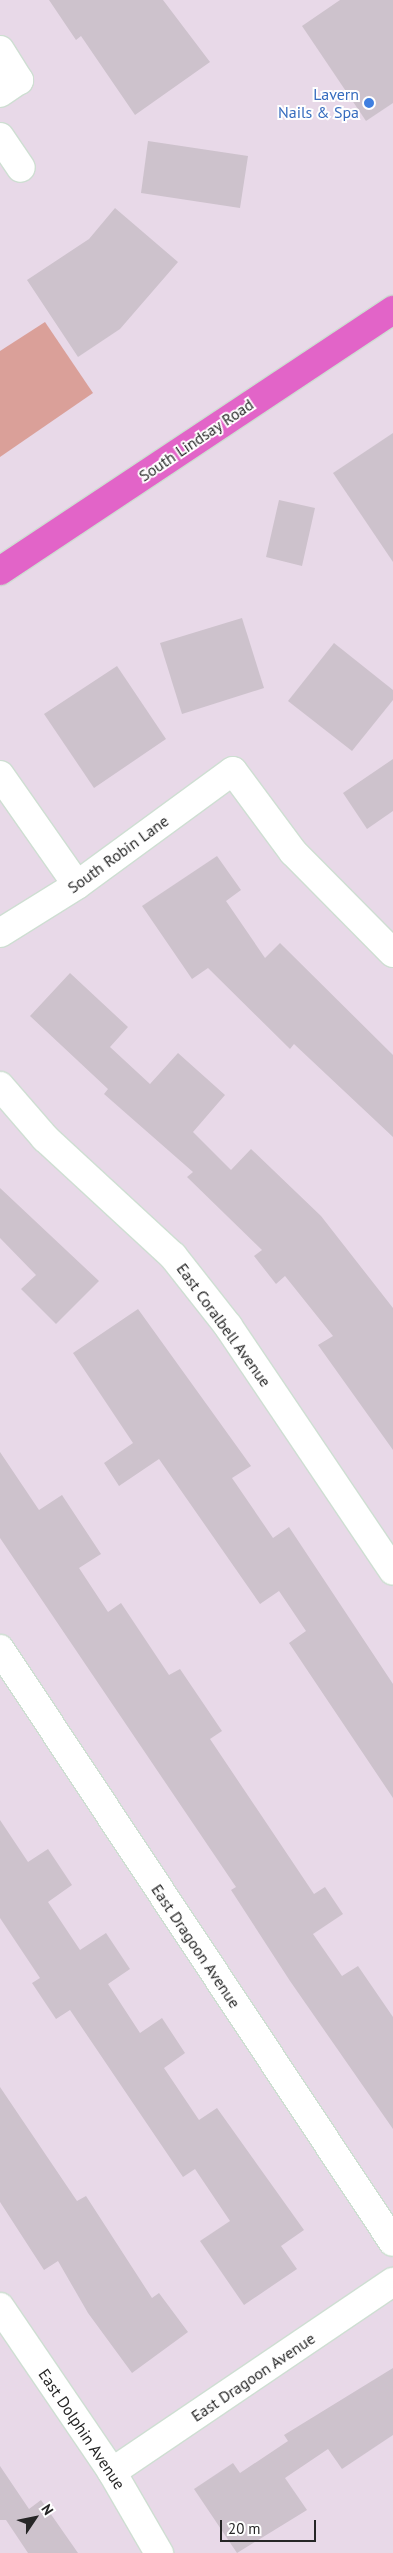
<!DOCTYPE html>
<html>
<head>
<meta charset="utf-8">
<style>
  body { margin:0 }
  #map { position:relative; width:393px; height:2553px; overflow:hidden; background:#e8d9e8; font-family:"PT Sans",sans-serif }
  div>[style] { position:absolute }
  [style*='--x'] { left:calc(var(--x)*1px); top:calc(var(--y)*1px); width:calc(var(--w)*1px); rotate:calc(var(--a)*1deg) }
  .green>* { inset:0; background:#daa099 }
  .building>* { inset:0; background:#cdc2cc }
  .roads { filter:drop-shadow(1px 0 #ceded2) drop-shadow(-1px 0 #ceded2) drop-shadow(0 1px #ceded2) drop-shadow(0 -1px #ceded2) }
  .minor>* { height:28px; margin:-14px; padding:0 14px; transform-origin:14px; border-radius:14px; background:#fff }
  .major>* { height:28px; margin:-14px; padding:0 14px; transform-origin:14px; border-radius:14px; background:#e264c8 }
  .dots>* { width:14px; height:14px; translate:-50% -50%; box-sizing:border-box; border:2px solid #fff; border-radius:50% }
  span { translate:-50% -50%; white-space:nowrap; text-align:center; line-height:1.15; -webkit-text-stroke:4px #fff; paint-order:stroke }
  .shop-label { font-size:16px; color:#366cbe }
  .right { translate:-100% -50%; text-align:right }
  .street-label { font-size:16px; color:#262626 }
  .north { position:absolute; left:10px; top:2493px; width:50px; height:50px; -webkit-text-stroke:4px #fff; paint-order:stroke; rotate:56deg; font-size:14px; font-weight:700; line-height:20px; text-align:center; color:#262626 }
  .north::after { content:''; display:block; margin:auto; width:18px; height:22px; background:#262626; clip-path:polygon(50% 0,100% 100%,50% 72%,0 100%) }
  .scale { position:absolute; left:220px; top:2520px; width:96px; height:22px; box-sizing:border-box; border:2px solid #262626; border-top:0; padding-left:6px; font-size:15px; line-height:18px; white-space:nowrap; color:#262626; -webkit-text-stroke:4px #fff; paint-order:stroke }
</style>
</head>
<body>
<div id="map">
  <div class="green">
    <div style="clip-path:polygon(45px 322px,93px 393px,0 457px,0 351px)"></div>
  </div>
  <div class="building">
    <div style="clip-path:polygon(49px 0,163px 0,210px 62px,135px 115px,81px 36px,76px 40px)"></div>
    <div style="clip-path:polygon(340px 0,393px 0,393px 103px,366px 121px,302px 26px)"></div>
    <div style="clip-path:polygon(148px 141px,248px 156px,240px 208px,141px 193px)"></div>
    <div style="clip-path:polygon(115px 208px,178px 262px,120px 329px,78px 357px,27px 280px,89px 239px)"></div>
    <div style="clip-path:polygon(393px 433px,393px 562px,333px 473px)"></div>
    <div style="clip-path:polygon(279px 500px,315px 508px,302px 566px,266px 557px)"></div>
    <div style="clip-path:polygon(242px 618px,264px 688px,182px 714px,160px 643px)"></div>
    <div style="clip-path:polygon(334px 643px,393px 690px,393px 700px,352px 751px,288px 701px)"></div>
    <div style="clip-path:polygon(117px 666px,166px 739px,94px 788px,44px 714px)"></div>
    <div style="clip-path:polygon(393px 759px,393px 811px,367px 829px,343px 793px)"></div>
    <div style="clip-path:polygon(217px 856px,241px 890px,226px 901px,265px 958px,280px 943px,393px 1055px,393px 1137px,294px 1044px,290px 1049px,208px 968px,192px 979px,142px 906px)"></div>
    <div style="clip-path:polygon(70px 973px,128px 1027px,110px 1047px,150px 1084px,178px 1053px,225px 1095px,193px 1132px,231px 1170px,251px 1149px,321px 1216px,393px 1308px,393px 1450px,318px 1345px,333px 1336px,285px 1276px,276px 1284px,254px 1256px,262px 1250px,187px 1177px,193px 1172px,104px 1094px,108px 1089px,30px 1016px)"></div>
    <div style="clip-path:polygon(0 1188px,99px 1281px,56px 1324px,21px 1289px,36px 1275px,0 1238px)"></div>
    <div style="clip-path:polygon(138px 1309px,251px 1466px,232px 1478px,273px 1538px,289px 1527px,393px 1684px,393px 1798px,289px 1643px,306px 1631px,279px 1591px,260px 1604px,159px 1459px,119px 1486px,104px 1463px,133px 1443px,73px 1353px)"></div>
    <div style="clip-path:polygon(0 1452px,39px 1510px,62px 1495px,101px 1554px,79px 1568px,108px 1612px,121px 1603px,169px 1675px,180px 1669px,222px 1731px,210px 1739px,314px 1894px,325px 1887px,343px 1914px,313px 1934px,342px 1976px,358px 1966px,393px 2017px,393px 2129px,290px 1981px,231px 1890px,236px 1887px,0 1538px)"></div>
    <div style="clip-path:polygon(0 1820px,28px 1862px,48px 1849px,72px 1885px,48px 1902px,80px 1950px,106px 1933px,130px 1969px,108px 1984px,140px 2033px,162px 2018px,185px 2053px,164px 2068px,199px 2120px,217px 2108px,304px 2230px,281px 2246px,297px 2269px,244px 2305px,200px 2241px,230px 2221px,195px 2169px,183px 2177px,70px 2010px,56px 2019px,32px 1983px,40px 1978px,0 1918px)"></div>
    <div style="clip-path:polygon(0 2087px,77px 2201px,86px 2196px,152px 2298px,159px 2293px,188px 2332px,132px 2373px,88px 2313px,58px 2261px,44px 2270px,0 2202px)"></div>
    <div style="clip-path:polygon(393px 2368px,393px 2435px,342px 2469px,328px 2449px,285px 2478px,307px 2510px,237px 2553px,194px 2489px,233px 2463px,240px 2473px,288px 2441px,284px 2435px)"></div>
    <div style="clip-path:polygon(0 2466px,29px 2509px,41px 2500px,78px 2553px,28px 2553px,6px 2520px,0 2520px)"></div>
  </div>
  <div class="roads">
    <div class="minor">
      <div style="--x:0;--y:50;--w:36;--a:58"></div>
      <div style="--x:19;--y:80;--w:23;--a:146"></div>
      <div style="--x:0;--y:137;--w:37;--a:56"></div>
      <div style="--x:0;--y:775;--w:134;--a:55"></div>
      <div style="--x:0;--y:933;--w:91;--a:-31.9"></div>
      <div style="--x:77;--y:885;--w:193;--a:-36.2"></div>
      <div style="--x:233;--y:771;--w:101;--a:53.5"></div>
      <div style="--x:293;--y:852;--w:142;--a:45.3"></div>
      <div style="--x:0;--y:1086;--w:69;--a:49.1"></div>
      <div style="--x:45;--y:1138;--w:174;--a:42.7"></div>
      <div style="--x:173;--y:1256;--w:89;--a:51.8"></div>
      <div style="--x:228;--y:1326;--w:295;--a:56"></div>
      <div style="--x:0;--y:1649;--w:711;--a:56.47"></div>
      <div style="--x:0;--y:2307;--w:199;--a:55.8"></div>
      <div style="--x:112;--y:2472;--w:94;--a:59.9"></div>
      <div style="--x:112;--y:2472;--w:339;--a:-34.1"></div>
    </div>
    <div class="major">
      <div style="--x:0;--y:571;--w:472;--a:-33.6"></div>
    </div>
  </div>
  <div class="dots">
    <div style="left:369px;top:103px;background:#3f7fe0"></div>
  </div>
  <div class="shop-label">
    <span class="right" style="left:359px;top:103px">Lavern<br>Nails &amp; Spa</span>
  </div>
  <div class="street-label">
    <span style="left:196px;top:440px;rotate:-34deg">South Lindsay Road</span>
    <span style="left:118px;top:854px;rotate:-36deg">South Robin Lane</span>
    <span style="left:224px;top:1325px;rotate:54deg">East Coralbell Avenue</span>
    <span style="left:196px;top:1946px;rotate:56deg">East Dragoon Avenue</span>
    <span style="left:253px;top:2377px;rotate:-34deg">East Dragoon Avenue</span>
    <span style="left:82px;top:2429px;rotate:56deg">East Dolphin Avenue</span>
  </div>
  <div class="north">N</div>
  <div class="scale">20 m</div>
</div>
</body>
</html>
